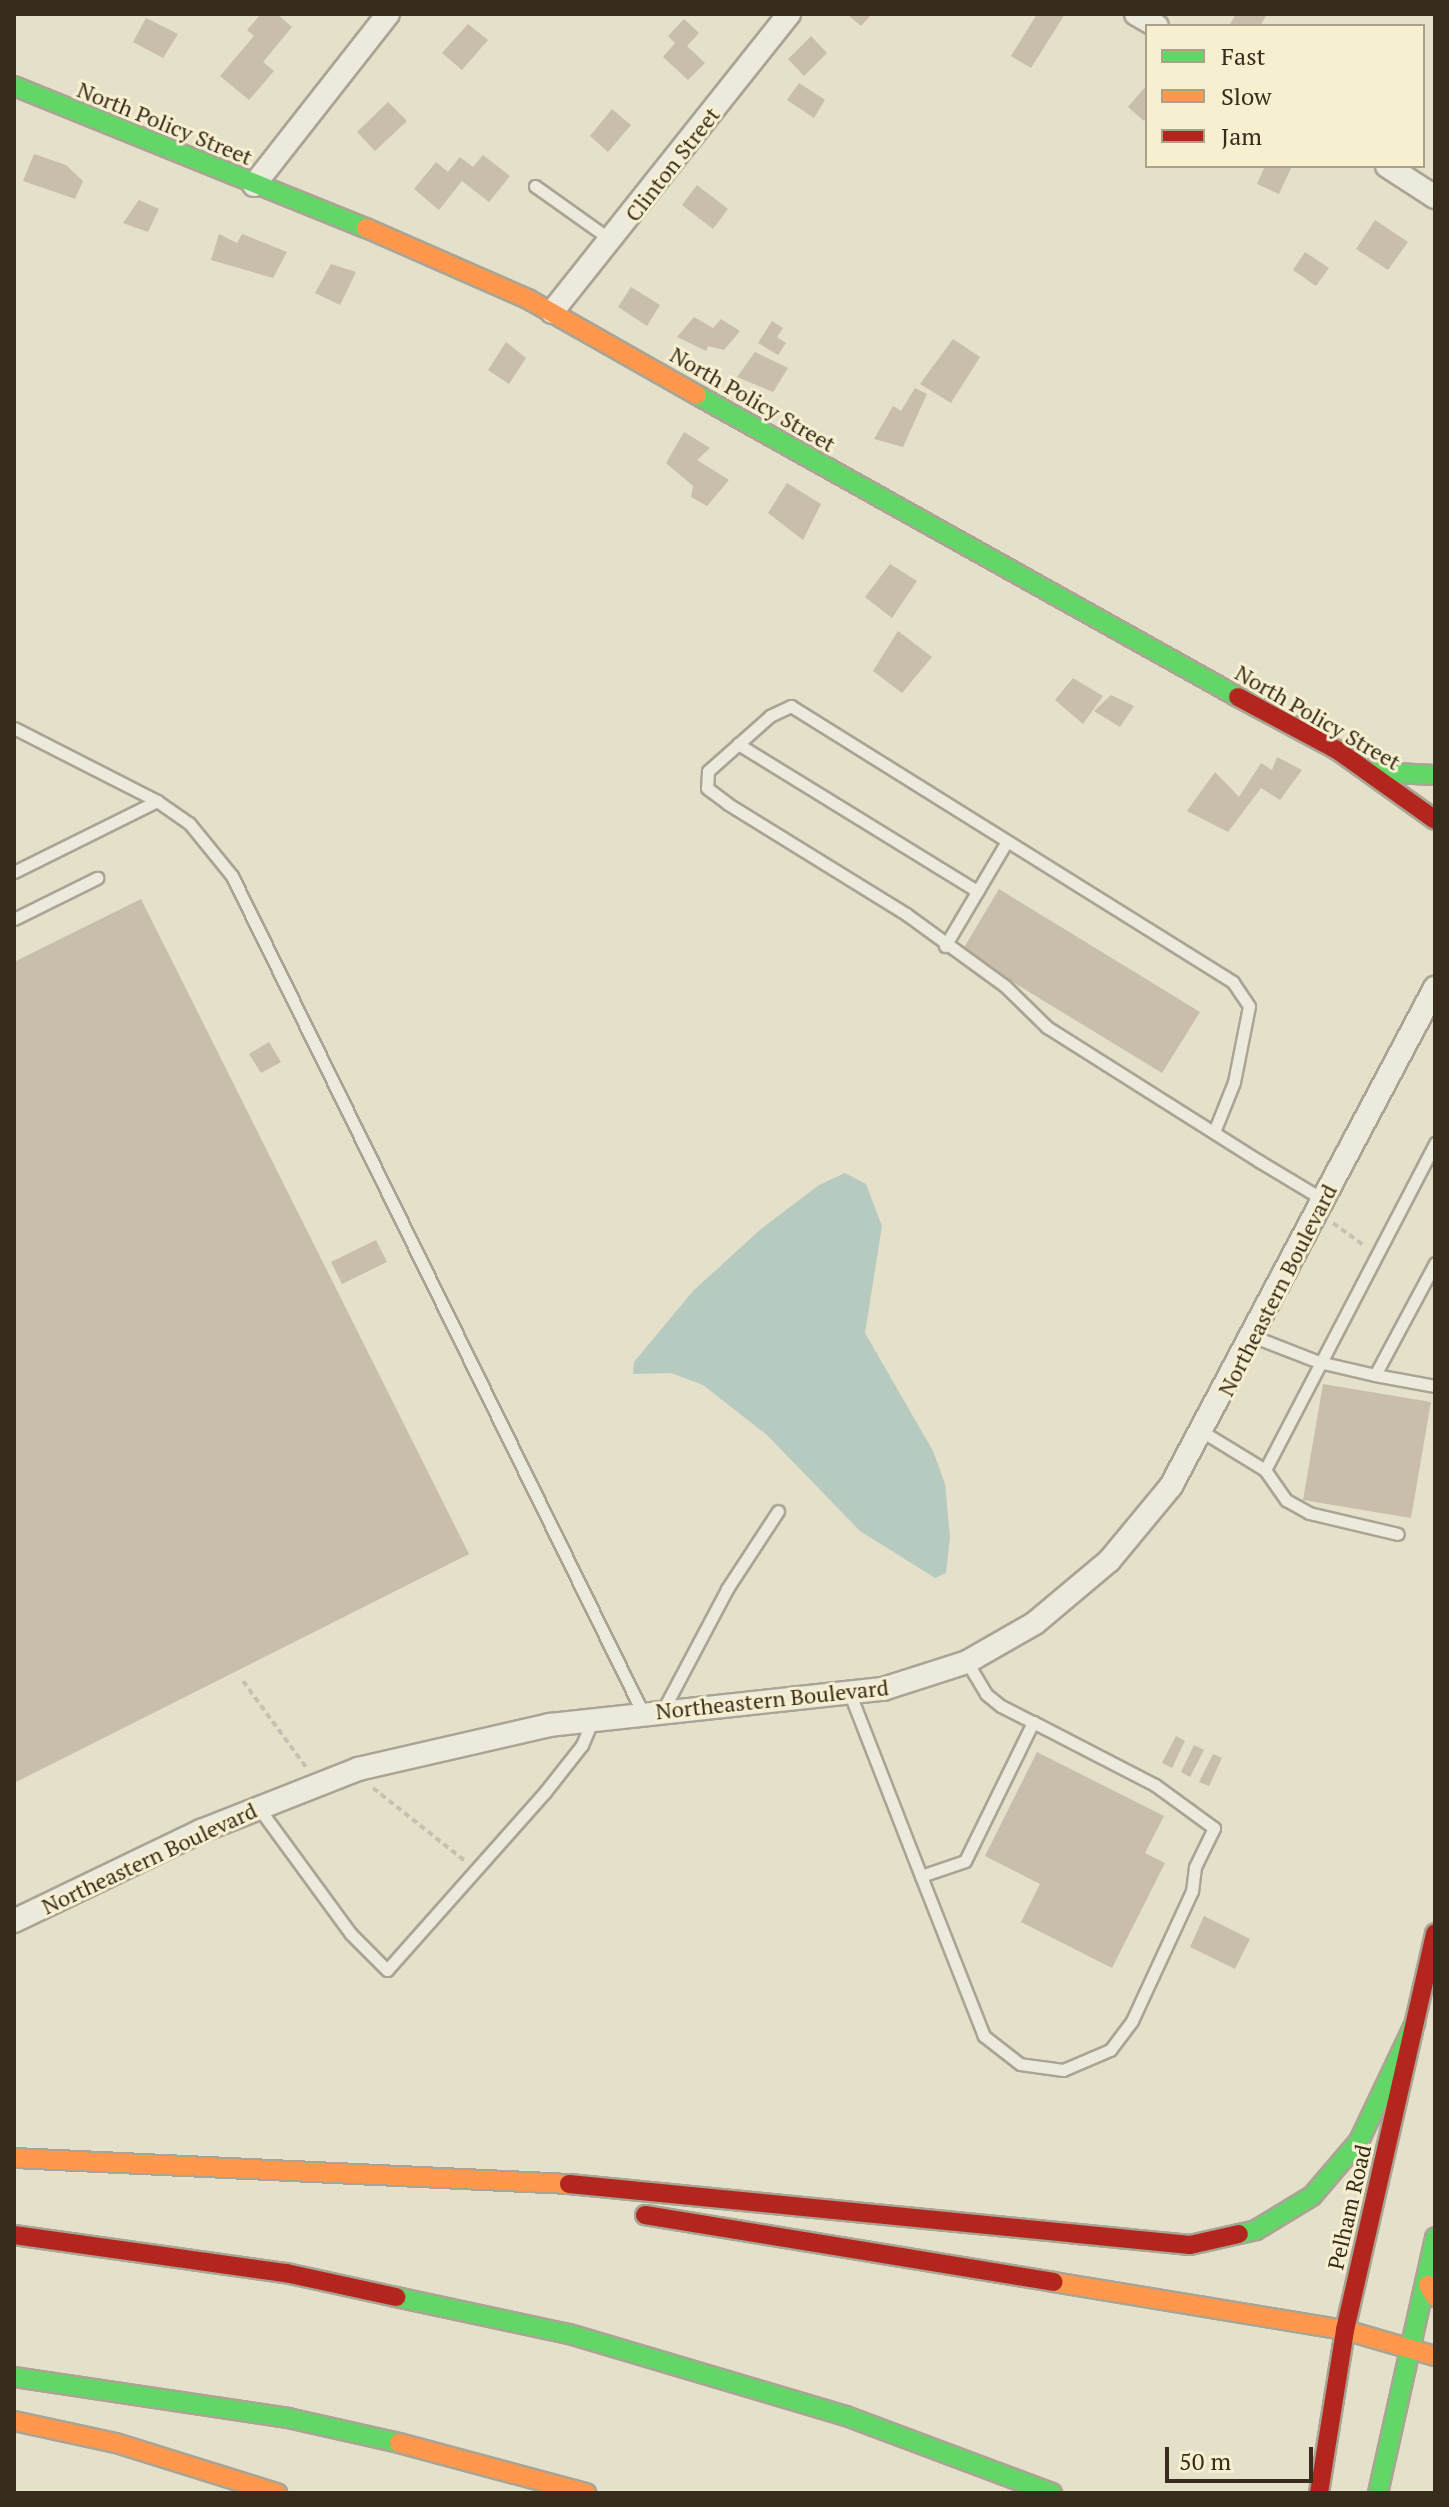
<!DOCTYPE html>
<html>
<head>
<meta charset="utf-8">
<style>
  body { margin:0 }
  #map { position:relative; width:1449px; height:2507px; overflow:hidden; background:#e4e0ca; font-family:"PT Serif",serif }
  div>[style] { position:absolute }
  [style*='--x'] { left:calc(var(--x)*1px); top:calc(var(--y)*1px); width:calc(var(--w)*1px); rotate:calc(var(--a)*1deg) }
  .water>* { inset:0; background:#b6cac0 }
  .building>* { inset:0; background:#c8beab }
  .path>* { height:4px; margin-top:-2px; transform-origin:0; background:repeating-linear-gradient(90deg,#c5c1b3 0 6px,transparent 0 10px) }
  .roads { filter:drop-shadow(2px 0 #a9a494) drop-shadow(-2px 0 #a9a494) drop-shadow(0 2px #a9a494) drop-shadow(0 -2px #a9a494) }
  .lane>* { height:11px; margin:-5.5px; padding:0 5.5px; transform-origin:5.5px; border-radius:5.5px; background:#ece9dd }
  .street>* { height:22px; margin:-11px; padding:0 11px; transform-origin:11px; border-radius:11px; background:#ece9dd }
  .fast>* { height:18px; margin:-9px; padding:0 9px; transform-origin:9px; border-radius:9px; background:#63d668 }
  .slow>* { height:18px; margin:-9px; padding:0 9px; transform-origin:9px; border-radius:9px; background:#ff974d }
  .jam>* { height:18px; margin:-9px; padding:0 9px; transform-origin:9px; border-radius:9px; background:#b3261e }
  span { translate:-50% -50%; white-space:nowrap; text-align:center; line-height:1.15; -webkit-text-stroke:6px #f6efd0; paint-order:stroke }
  .street-label { font-size:22px; color:#382c1c }
  .frame { position:absolute; inset:0; border:16px solid #382c1c; pointer-events:none }
  .legend { position:absolute; left:1145px; top:24px; width:280px; height:144px; box-sizing:border-box; background:#f6efd0; border:2px solid #aaa188; margin:0; padding:10px 14px; list-style:none; font-size:24px; color:#382c1c }
  .legend li { display:flex; align-items:center; gap:16px; height:40px }
  .legend b { width:40px; border:2px solid #aaa188 }
  .scale { position:absolute; left:1165px; top:2447px; width:148px; height:36px; box-sizing:border-box; border:4px solid #382c1c; border-top:0; padding-left:10px; font-size:24px; line-height:28px; white-space:nowrap; color:#382c1c; -webkit-text-stroke:6px #f6efd0; paint-order:stroke }
</style>
</head>
<body>
<div id="map">
  <div class="water">
    <div style="clip-path:polygon(845px 1173px,866px 1184px,882px 1226px,865px 1333px,933px 1451px,945px 1484px,950px 1537px,946px 1573px,935px 1578px,860px 1531px,767px 1435px,703px 1385px,671px 1373px,633px 1374px,634px 1362px,693px 1291px,761px 1229px,819px 1185px)"></div>
  </div>
  <div class="building">
    <div style="clip-path:polygon(261px 14px,277px 14px,292px 27px,263px 62px,274px 71px,249px 100px,220px 76px,254px 36px,247px 30px)"></div>
    <div style="clip-path:polygon(847px 14px,872px 14px,861px 26px)"></div>
    <div style="clip-path:polygon(1037px 14px,1065px 14px,1031px 68px,1011px 56px)"></div>
    <div style="clip-path:polygon(1236px 14px,1267px 14px,1260px 26px,1229px 26px)"></div>
    <div style="clip-path:polygon(146px 18px,178px 34px,163px 58px,133px 42px)"></div>
    <div style="clip-path:polygon(684px 19px,699px 33px,687px 46px,705px 63px,688px 80px,663px 57px,675px 43px,668px 36px)"></div>
    <div style="clip-path:polygon(468px 24px,488px 40px,462px 70px,442px 53px)"></div>
    <div style="clip-path:polygon(811px 36px,827px 53px,804px 76px,788px 59px)"></div>
    <div style="clip-path:polygon(799px 83px,825px 100px,814px 118px,787px 100px)"></div>
    <div style="clip-path:polygon(1147px 85px,1147px 118px,1144px 121px,1128px 107px)"></div>
    <div style="clip-path:polygon(388px 102px,407px 121px,375px 151px,357px 132px)"></div>
    <div style="clip-path:polygon(612px 109px,631px 125px,608px 152px,590px 136px)"></div>
    <div style="clip-path:polygon(34px 154px,66px 165px,83px 181px,75px 199px,23px 181px)"></div>
    <div style="clip-path:polygon(483px 155px,510px 176px,489px 202px,462px 181px,439px 210px,414px 189px,436px 162px,448px 172px,460px 157px,473px 167px)"></div>
    <div style="clip-path:polygon(1265px 166px,1292px 166px,1279px 194px,1257px 184px)"></div>
    <div style="clip-path:polygon(697px 185px,728px 209px,713px 229px,682px 205px)"></div>
    <div style="clip-path:polygon(139px 200px,159px 209px,148px 232px,123px 223px)"></div>
    <div style="clip-path:polygon(1375px 220px,1408px 242px,1388px 270px,1356px 249px)"></div>
    <div style="clip-path:polygon(219px 234px,237px 243px,242px 234px,287px 252px,273px 278px,211px 260px)"></div>
    <div style="clip-path:polygon(1305px 252px,1329px 268px,1316px 286px,1293px 270px)"></div>
    <div style="clip-path:polygon(331px 264px,356px 272px,340px 305px,315px 293px)"></div>
    <div style="clip-path:polygon(631px 287px,660px 305px,647px 326px,618px 307px)"></div>
    <div style="clip-path:polygon(694px 317px,713px 328px,721px 319px,740px 331px,724px 350px,708px 346px,706px 351px,677px 337px)"></div>
    <div style="clip-path:polygon(772px 321px,783px 328px,777px 337px,786px 343px,778px 355px,758px 343px)"></div>
    <div style="clip-path:polygon(953px 339px,980px 357px,951px 403px,920px 384px)"></div>
    <div style="clip-path:polygon(506px 342px,526px 358px,509px 384px,488px 370px)"></div>
    <div style="clip-path:polygon(755px 352px,788px 368px,773px 392px,737px 377px)"></div>
    <div style="clip-path:polygon(915px 388px,927px 394px,903px 447px,874px 439px,893px 406px,901px 411px)"></div>
    <div style="clip-path:polygon(684px 432px,710px 448px,697px 460px,729px 480px,707px 506px,691px 497px,693px 486px,666px 463px)"></div>
    <div style="clip-path:polygon(787px 483px,821px 504px,803px 540px,768px 513px)"></div>
    <div style="clip-path:polygon(890px 564px,917px 581px,892px 618px,865px 597px)"></div>
    <div style="clip-path:polygon(898px 631px,932px 657px,902px 693px,873px 671px)"></div>
    <div style="clip-path:polygon(1073px 678px,1103px 696px,1083px 724px,1055px 700px)"></div>
    <div style="clip-path:polygon(1111px 695px,1134px 706px,1120px 727px,1094px 711px)"></div>
    <div style="clip-path:polygon(1277px 757px,1302px 770px,1280px 800px,1261px 788px,1228px 832px,1187px 811px,1215px 772px,1239px 797px,1261px 763px,1272px 770px)"></div>
    <div style="clip-path:polygon(999px 889px,1200px 1012px,1162px 1073px,962px 951px)"></div>
    <div style="clip-path:polygon(141px 899px,469px 1554px,14px 1783px,14px 962px)"></div>
    <div style="clip-path:polygon(269px 1042px,281px 1062px,261px 1073px,249px 1054px)"></div>
    <div style="clip-path:polygon(376px 1240px,387px 1262px,342px 1284px,331px 1262px)"></div>
    <div style="clip-path:polygon(1323px 1384px,1431px 1402px,1411px 1518px,1303px 1500px)"></div>
    <div style="clip-path:polygon(1176px 1736px,1185px 1741px,1172px 1768px,1162px 1763px)"></div>
    <div style="clip-path:polygon(1194px 1745px,1204px 1750px,1190px 1777px,1181px 1772px)"></div>
    <div style="clip-path:polygon(1037px 1752px,1164px 1816px,1145px 1853px,1165px 1863px,1112px 1968px,1021px 1922px,1040px 1884px,985px 1856px)"></div>
    <div style="clip-path:polygon(1213px 1754px,1222px 1758px,1209px 1786px,1199px 1782px)"></div>
    <div style="clip-path:polygon(1204px 1916px,1250px 1939px,1235px 1969px,1190px 1947px)"></div>
  </div>
  <div class="path">
    <div style="--x:1333;--y:1223;--w:39;--a:36"></div>
    <div style="--x:243;--y:1681;--w:107;--a:53.8"></div>
    <div style="--x:373;--y:1788;--w:117;--a:38.4"></div>
  </div>
  <div class="roads">
    <div class="lane">
      <div style="--x:535;--y:186;--w:93;--a:35.4"></div>
      <div style="--x:14;--y:728;--w:161;--a:27"></div>
      <div style="--x:157;--y:801;--w:39;--a:35"></div>
      <div style="--x:189;--y:823;--w:68;--a:50.9"></div>
      <div style="--x:232;--y:876;--w:932;--a:63.85"></div>
      <div style="--x:738;--y:744;--w:281;--a:31.6"></div>
      <div style="--x:14;--y:872;--w:160;--a:-26.4"></div>
      <div style="--x:14;--y:919;--w:93;--a:-26.3"></div>
      <div style="--x:945;--y:946;--w:120;--a:-59.4"></div>
      <div style="--x:1214;--y:1132;--w:54;--a:-68.2"></div>
      <div style="--x:1234;--y:1082;--w:77;--a:-78.8"></div>
      <div style="--x:1249;--y:1006;--w:29;--a:-124"></div>
      <div style="--x:1233;--y:982;--w:521;--a:-148.02"></div>
      <div style="--x:791;--y:706;--w:23;--a:155"></div>
      <div style="--x:770;--y:716;--w:83;--a:138.4"></div>
      <div style="--x:708;--y:771;--w:17;--a:93"></div>
      <div style="--x:707;--y:788;--w:26;--a:37"></div>
      <div style="--x:728;--y:804;--w:209;--a:31.7"></div>
      <div style="--x:906;--y:914;--w:122;--a:36"></div>
      <div style="--x:1005;--y:986;--w:59;--a:44.3"></div>
      <div style="--x:1047;--y:1027;--w:251;--a:32.3"></div>
      <div style="--x:1259;--y:1161;--w:76;--a:31"></div>
      <div style="--x:1252;--y:1336;--w:72;--a:21.2"></div>
      <div style="--x:1319;--y:1362;--w:57;--a:13.1"></div>
      <div style="--x:1375;--y:1375;--w:127;--a:-61.8"></div>
      <div style="--x:1375;--y:1375;--w:61;--a:10.4"></div>
      <div style="--x:1203;--y:1432;--w:73;--a:31.5"></div>
      <div style="--x:1265;--y:1470;--w:369;--a:-62.5"></div>
      <div style="--x:1265;--y:1470;--w:37;--a:55"></div>
      <div style="--x:1286;--y:1500;--w:26;--a:29"></div>
      <div style="--x:1309;--y:1513;--w:91;--a:13.3"></div>
      <div style="--x:967;--y:1662;--w:37;--a:59"></div>
      <div style="--x:986;--y:1694;--w:19;--a:39"></div>
      <div style="--x:1001;--y:1706;--w:36;--a:27"></div>
      <div style="--x:1033;--y:1722;--w:137;--a:27.3"></div>
      <div style="--x:1155;--y:1785;--w:73;--a:36.1"></div>
      <div style="--x:1214;--y:1828;--w:43;--a:116"></div>
      <div style="--x:1195;--y:1867;--w:24;--a:97"></div>
      <div style="--x:1192;--y:1891;--w:143;--a:114.8"></div>
      <div style="--x:1132;--y:2021;--w:36;--a:127"></div>
      <div style="--x:1110;--y:2050;--w:51;--a:156.9"></div>
      <div style="--x:1063;--y:2070;--w:43;--a:-172.1"></div>
      <div style="--x:1020;--y:2064;--w:46;--a:-142.1"></div>
      <div style="--x:984;--y:2036;--w:172;--a:-111.5"></div>
      <div style="--x:921;--y:1876;--w:46;--a:-18.8"></div>
      <div style="--x:965;--y:1861;--w:155;--a:-63.9"></div>
      <div style="--x:850;--y:1694;--w:195;--a:68.7"></div>
      <div style="--x:662;--y:1712;--w:139;--a:-62.1"></div>
      <div style="--x:727;--y:1589;--w:93;--a:-56.8"></div>
      <div style="--x:258;--y:1807;--w:157;--a:53.8"></div>
      <div style="--x:351;--y:1934;--w:51;--a:45"></div>
      <div style="--x:387;--y:1970;--w:238;--a:-48.4"></div>
      <div style="--x:545;--y:1792;--w:60;--a:-51.8"></div>
      <div style="--x:582;--y:1745;--w:28;--a:-67"></div>
    </div>
    <div class="street">
      <div style="--x:1136;--y:14;--w:24;--a:30"></div>
      <div style="--x:1387;--y:166;--w:57;--a:32.9"></div>
      <div style="--x:254;--y:185;--w:217;--a:-51.9"></div>
      <div style="--x:552;--y:312;--w:381;--a:-51.5"></div>
      <div style="--x:14;--y:1921;--w:208;--a:-25.7"></div>
      <div style="--x:201;--y:1831;--w:169;--a:-21.5"></div>
      <div style="--x:358;--y:1769;--w:197;--a:-12.9"></div>
      <div style="--x:550;--y:1725;--w:335;--a:-6.2"></div>
      <div style="--x:883;--y:1689;--w:88;--a:-17.8"></div>
      <div style="--x:967;--y:1662;--w:78;--a:-29.8"></div>
      <div style="--x:1035;--y:1623;--w:97;--a:-40"></div>
      <div style="--x:1109;--y:1561;--w:97;--a:-50.4"></div>
      <div style="--x:1171;--y:1486;--w:564;--a:-62.07"></div>
    </div>
    <div class="fast">
      <div style="--x:14;--y:86;--w:380;--a:22"></div>
      <div style="--x:697;--y:395;--w:620;--a:29.17"></div>
      <div style="--x:1373;--y:772;--w:62;--a:2.8"></div>
      <div style="--x:1239;--y:2234;--w:17;--a:-13"></div>
      <div style="--x:1256;--y:2230;--w:66;--a:-31.3"></div>
      <div style="--x:1312;--y:2196;--w:72;--a:-49.5"></div>
      <div style="--x:1359;--y:2141;--w:131;--a:-64.6"></div>
      <div style="--x:396;--y:2297;--w:177;--a:12.1"></div>
      <div style="--x:569;--y:2334;--w:289;--a:16.5"></div>
      <div style="--x:846;--y:2416;--w:220;--a:20.5"></div>
      <div style="--x:14;--y:2377;--w:277;--a:8.5"></div>
      <div style="--x:288;--y:2418;--w:114;--a:12.7"></div>
      <div style="--x:1378;--y:2493;--w:262;--a:-77.4"></div>
    </div>
    <div class="slow">
      <div style="--x:366;--y:228;--w:177;--a:23.7"></div>
      <div style="--x:528;--y:299;--w:194;--a:29.6"></div>
      <div style="--x:14;--y:2158;--w:556;--a:2.68"></div>
      <div style="--x:1054;--y:2282;--w:295;--a:9.4"></div>
      <div style="--x:1345;--y:2330;--w:94;--a:16.1"></div>
      <div style="--x:1428;--y:2285;--w:14;--a:60"></div>
      <div style="--x:14;--y:2421;--w:104;--a:12.2"></div>
      <div style="--x:116;--y:2443;--w:169;--a:17.3"></div>
      <div style="--x:399;--y:2443;--w:194;--a:15"></div>
    </div>
    <div class="jam">
      <div style="--x:1238;--y:697;--w:112;--a:28.2"></div>
      <div style="--x:1337;--y:750;--w:120;--a:35.5"></div>
      <div style="--x:569;--y:2184;--w:624;--a:5.61"></div>
      <div style="--x:1190;--y:2245;--w:50;--a:-12.7"></div>
      <div style="--x:645;--y:2215;--w:414;--a:9.3"></div>
      <div style="--x:14;--y:2235;--w:275;--a:8"></div>
      <div style="--x:286;--y:2273;--w:113;--a:12.3"></div>
      <div style="--x:1319;--y:2493;--w:165;--a:-80.9"></div>
      <div style="--x:1345;--y:2330;--w:407;--a:-77.2"></div>
    </div>
  </div>
  <div class="street-label">
    <span style="left:165px;top:123px;rotate:22deg">North Policy Street</span>
    <span style="left:672px;top:164px;rotate:-52deg">Clinton Street</span>
    <span style="left:753px;top:399px;rotate:30deg">North Policy Street</span>
    <span style="left:1318px;top:717px;rotate:30deg">North Policy Street</span>
    <span style="left:1277px;top:1290px;rotate:-63deg">Northeastern Boulevard</span>
    <span style="left:772px;top:1699px;rotate:-6deg">Northeastern Boulevard</span>
    <span style="left:149px;top:1858px;rotate:-25deg">Northeastern Boulevard</span>
    <span style="left:1349px;top:2207px;rotate:-77deg">Pelham Road</span>
  </div>
  <div class="frame"></div>
  <ul class="legend">
  <li><b style="height:10px;background:#63d668"></b>Fast</li>
  <li><b style="height:10px;background:#ff974d"></b>Slow</li>
  <li><b style="height:10px;background:#b3261e"></b>Jam</li>
  </ul>
  <div class="scale">50 m</div>
</div>
</body>
</html>
